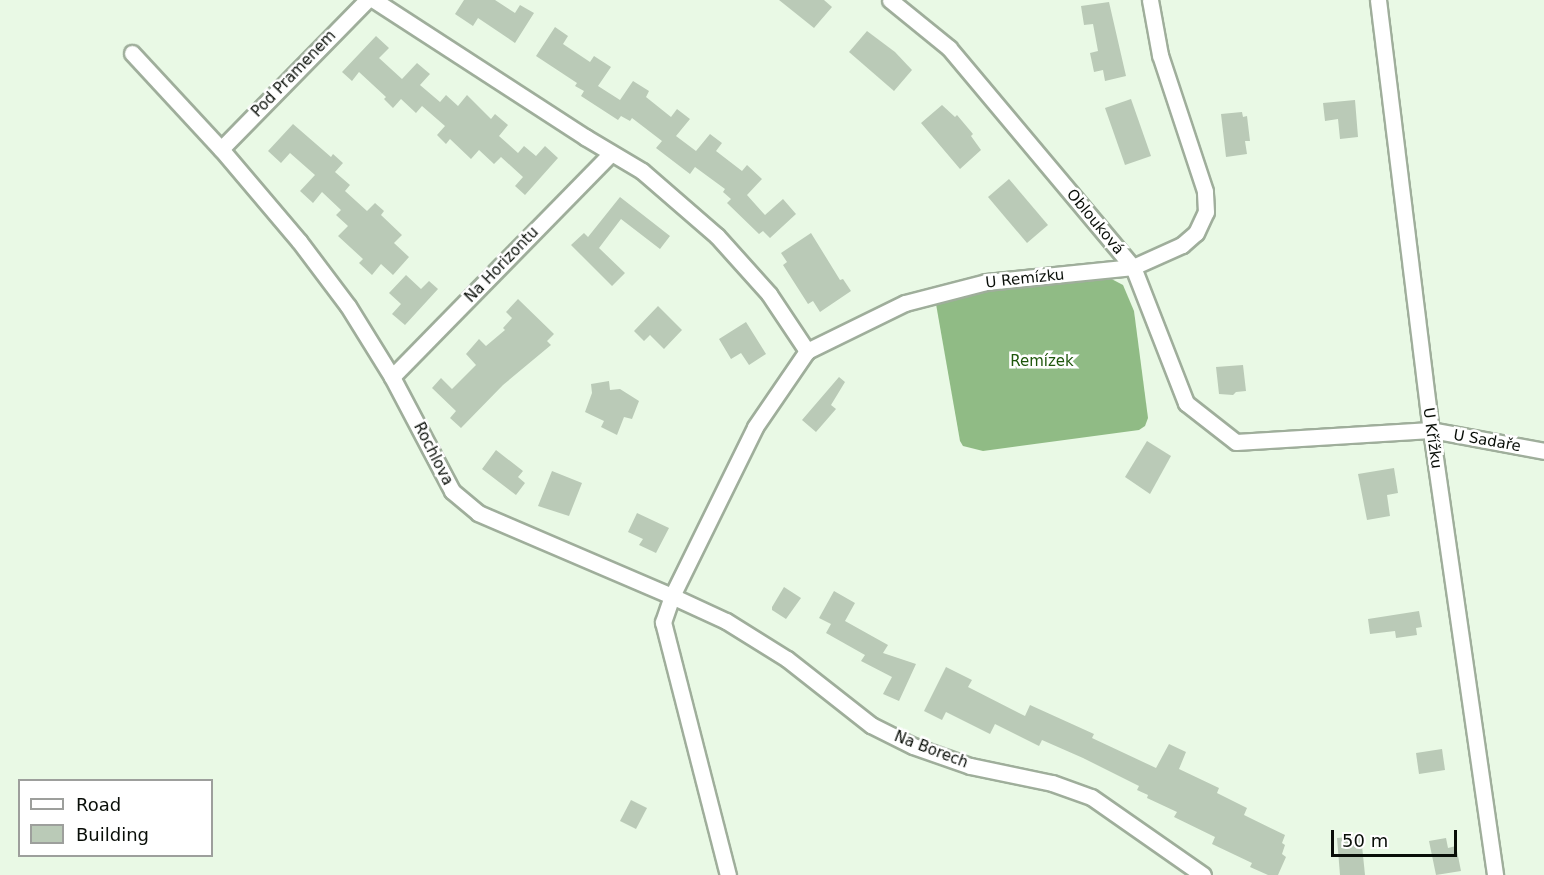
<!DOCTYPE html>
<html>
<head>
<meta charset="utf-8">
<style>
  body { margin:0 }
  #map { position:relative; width:1544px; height:875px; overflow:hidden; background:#e9f9e5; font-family:"DejaVu Sans",sans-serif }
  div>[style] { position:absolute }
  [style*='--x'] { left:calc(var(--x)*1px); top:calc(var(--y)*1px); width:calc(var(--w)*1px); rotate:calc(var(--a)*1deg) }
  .forest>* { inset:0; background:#90bb85 }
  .building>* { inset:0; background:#bacab7 }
  .roads { filter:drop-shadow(2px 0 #9fae9b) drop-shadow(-2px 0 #9fae9b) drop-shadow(0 2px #9fae9b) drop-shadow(0 -2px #9fae9b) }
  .minor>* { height:15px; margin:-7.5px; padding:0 7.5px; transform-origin:7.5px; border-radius:7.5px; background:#fff }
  span { translate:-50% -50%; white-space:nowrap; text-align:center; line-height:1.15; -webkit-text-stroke:5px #fff; paint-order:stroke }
  .street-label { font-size:15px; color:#090e08 }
  .park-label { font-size:15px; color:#1f570c }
  .legend { position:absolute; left:18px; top:779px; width:195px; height:78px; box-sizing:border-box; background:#fff; border:2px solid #9d9f9c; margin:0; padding:8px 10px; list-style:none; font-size:18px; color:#090e08 }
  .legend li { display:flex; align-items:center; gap:12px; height:30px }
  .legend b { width:30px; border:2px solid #9d9f9c }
  .scale { position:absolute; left:1331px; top:830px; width:126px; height:27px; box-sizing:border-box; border:3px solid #090e08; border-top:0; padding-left:8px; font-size:18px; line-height:21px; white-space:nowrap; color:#090e08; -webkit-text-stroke:4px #fff; paint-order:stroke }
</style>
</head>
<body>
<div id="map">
  <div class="forest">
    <div style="clip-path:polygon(1102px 274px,1123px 285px,1134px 311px,1148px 418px,1145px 426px,1139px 430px,983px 451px,963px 446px,960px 441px,936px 304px,939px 295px)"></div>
  </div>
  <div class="building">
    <div style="clip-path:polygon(464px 0,495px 0,515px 13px,520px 5px,534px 13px,515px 43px,478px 18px,473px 26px,455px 14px)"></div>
    <div style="clip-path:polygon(779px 0,824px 0,832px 7px,814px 28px)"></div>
    <div style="clip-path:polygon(1109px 2px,1126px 76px,1105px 81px,1103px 70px,1094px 72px,1090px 53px,1098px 51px,1093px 24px,1084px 25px,1081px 6px)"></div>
    <div style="clip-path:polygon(555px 27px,568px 36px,563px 44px,590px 62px,594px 56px,611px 67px,598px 86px,620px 100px,633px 81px,649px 91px,646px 97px,671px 117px,677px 109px,690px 119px,676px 136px,696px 151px,710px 134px,722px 143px,716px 151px,742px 171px,747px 165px,762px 179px,747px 195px,765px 215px,783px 199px,796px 214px,770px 238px,763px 231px,759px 234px,727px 203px,731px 199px,723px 192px,725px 189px,695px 167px,690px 174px,656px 148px,662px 141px,632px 118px,630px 121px,621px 116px,618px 120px,581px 96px,584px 91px,575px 86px,577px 83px,536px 56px)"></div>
    <div style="clip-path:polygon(867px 31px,895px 52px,912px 70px,894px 91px,849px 52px)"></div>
    <div style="clip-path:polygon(376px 36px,389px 48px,379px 58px,402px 79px,417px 63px,430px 74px,420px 85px,440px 102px,446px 95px,458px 106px,467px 95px,491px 119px,495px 114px,508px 125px,499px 136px,518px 153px,524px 146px,536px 156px,545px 146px,558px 158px,525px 195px,515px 186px,523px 177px,501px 157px,494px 164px,479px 150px,471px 159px,450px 139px,446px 144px,437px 135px,445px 126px,422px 106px,416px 113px,401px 99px,393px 108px,384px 99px,386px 97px,359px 72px,352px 81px,342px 72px)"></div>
    <div style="clip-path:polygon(1131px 99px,1151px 156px,1125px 165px,1105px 108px)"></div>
    <div style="clip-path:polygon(1355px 100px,1358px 137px,1340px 139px,1338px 119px,1325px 121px,1323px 103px)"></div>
    <div style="clip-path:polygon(942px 105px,955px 117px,957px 115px,973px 134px,971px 136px,981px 150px,960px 169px,921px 123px)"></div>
    <div style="clip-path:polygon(1242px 112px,1243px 117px,1247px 116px,1250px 141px,1245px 141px,1247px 154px,1226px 157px,1221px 114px)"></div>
    <div style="clip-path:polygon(293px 124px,331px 157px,333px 154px,343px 163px,335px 172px,350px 185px,345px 191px,367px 211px,375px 203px,384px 211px,381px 215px,402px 235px,394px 243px,409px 257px,393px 275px,381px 264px,372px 275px,359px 263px,363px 259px,338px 236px,348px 226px,336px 215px,341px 210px,322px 192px,313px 203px,300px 191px,315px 175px,290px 153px,281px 163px,268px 151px)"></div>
    <div style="clip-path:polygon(1009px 179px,1048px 225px,1027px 243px,988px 197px)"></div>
    <div style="clip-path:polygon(620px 197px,670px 236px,660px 249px,621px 219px,599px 248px,625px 273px,612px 286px,571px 245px,584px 233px,588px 237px)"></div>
    <div style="clip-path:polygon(811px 233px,840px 280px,843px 279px,851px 291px,820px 312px,813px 301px,808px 304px,783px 265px,787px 262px,781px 253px)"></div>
    <div style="clip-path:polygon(406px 275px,421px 289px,429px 281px,438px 289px,405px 325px,392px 314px,401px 304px,389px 293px)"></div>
    <div style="clip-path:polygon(518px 299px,554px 334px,547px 341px,551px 345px,503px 385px,461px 428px,450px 418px,456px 411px,432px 388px,441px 378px,452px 389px,476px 365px,466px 354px,479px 339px,486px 346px,505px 330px,503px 328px,512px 318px,506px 312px)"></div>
    <div style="clip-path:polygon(658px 306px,682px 330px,664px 349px,650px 335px,644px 341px,634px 331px)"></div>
    <div style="clip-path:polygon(746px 322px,766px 354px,749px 365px,741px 353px,731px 359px,719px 339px)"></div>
    <div style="clip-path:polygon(1243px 365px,1246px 391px,1236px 392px,1233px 395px,1219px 394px,1216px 367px)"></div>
    <div style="clip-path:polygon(839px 377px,845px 382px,831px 405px,836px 409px,816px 432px,802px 420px)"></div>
    <div style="clip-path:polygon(609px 381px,610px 390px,620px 389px,639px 401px,632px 419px,624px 417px,617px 435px,601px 427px,604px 421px,585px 412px,592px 393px,591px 384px)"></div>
    <div style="clip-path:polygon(1147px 441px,1171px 456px,1150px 494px,1125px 477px)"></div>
    <div style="clip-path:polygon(496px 450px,523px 471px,518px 477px,525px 483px,516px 495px,482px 469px)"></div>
    <div style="clip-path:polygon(1394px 468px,1398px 493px,1387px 495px,1390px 516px,1367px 520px,1358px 474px)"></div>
    <div style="clip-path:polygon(552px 471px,582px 483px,569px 516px,538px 506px)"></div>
    <div style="clip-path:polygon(637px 513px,669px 528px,656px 553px,639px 545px,643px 539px,628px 532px)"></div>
    <div style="clip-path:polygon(784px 587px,801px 598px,786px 619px,772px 610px,772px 607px)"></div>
    <div style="clip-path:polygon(834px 591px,855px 603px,845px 621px,888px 645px,883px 653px,916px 664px,899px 701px,883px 694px,892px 677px,861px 661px,865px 655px,826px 633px,831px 624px,819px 618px)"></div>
    <div style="clip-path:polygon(1419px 611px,1422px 627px,1416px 628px,1417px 635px,1396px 638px,1395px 631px,1370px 634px,1368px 619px)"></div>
    <div style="clip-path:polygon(946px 667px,972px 680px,968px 687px,1025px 716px,1030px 705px,1094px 734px,1092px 738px,1156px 768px,1169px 744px,1186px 752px,1179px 769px,1219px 788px,1217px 793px,1247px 808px,1244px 815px,1285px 835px,1282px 843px,1285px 845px,1282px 854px,1286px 857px,1278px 875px,1268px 875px,1250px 867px,1252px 863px,1212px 844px,1215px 837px,1174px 817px,1177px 812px,1147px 798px,1148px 795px,1137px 790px,1139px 786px,1083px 758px,1042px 740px,1039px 746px,995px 724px,990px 734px,946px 712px,942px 720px,924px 711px)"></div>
    <div style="clip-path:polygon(1442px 749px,1445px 770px,1419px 774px,1416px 753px)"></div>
    <div style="clip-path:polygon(631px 800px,647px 808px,636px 829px,620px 821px)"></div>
    <div style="clip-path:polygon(1361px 836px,1365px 875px,1340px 875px,1337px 838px)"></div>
    <div style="clip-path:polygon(1446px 838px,1448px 848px,1456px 846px,1461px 871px,1436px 875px,1429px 841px)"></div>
  </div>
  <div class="roads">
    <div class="minor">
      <div style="--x:374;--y:0;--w:252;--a:33"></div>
      <div style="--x:585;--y:137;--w:66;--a:30.8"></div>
      <div style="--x:642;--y:171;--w:99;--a:40.9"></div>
      <div style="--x:717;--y:236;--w:78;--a:48.1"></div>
      <div style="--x:769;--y:294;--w:69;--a:56.3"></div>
      <div style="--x:890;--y:0;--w:76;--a:39.1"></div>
      <div style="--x:949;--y:48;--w:286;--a:50"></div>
      <div style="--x:1133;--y:267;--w:54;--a:-24.2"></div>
      <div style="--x:1182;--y:245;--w:18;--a:-41"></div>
      <div style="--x:1196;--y:233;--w:23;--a:-65"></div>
      <div style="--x:1206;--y:212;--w:21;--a:-93"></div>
      <div style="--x:1205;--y:191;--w:143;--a:-108.3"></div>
      <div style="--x:1160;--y:55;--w:56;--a:-100.3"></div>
      <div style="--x:1378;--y:0;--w:433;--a:83"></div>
      <div style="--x:1431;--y:430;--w:450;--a:81.8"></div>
      <div style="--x:132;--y:53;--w:131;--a:47.2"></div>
      <div style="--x:221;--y:149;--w:121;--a:49.7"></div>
      <div style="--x:299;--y:241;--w:81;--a:53"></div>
      <div style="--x:348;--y:306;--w:84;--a:58.2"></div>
      <div style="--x:392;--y:377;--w:129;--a:62.2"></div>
      <div style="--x:452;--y:491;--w:34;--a:40"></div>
      <div style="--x:478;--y:513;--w:211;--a:23.2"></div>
      <div style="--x:672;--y:596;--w:28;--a:109"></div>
      <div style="--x:663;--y:622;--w:261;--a:75.6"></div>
      <div style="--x:221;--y:149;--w:209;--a:-45.6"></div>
      <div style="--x:392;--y:377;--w:313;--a:-45.6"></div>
      <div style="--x:1203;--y:875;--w:136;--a:-145.1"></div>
      <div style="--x:1091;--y:797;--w:41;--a:-160.3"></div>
      <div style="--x:1052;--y:783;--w:84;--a:-168.3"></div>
      <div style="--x:970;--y:766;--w:60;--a:-160.7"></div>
      <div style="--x:913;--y:746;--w:47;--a:-153.4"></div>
      <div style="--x:871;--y:725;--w:107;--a:-141.8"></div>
      <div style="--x:787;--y:659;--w:72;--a:-148.1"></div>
      <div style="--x:726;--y:621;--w:60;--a:-155.2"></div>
      <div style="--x:672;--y:596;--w:188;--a:-63.8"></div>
      <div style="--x:755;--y:427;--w:92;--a:-55.6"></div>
      <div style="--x:807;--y:351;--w:109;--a:-26.1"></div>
      <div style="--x:905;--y:303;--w:84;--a:-14.5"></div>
      <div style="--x:986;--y:282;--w:148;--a:-5.8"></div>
      <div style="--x:1133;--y:267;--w:146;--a:68.7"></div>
      <div style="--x:1186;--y:403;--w:63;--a:38"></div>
      <div style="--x:1236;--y:442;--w:195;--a:-3.5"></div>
      <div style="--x:1431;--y:430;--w:115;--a:10.5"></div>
    </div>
  </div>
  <div class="street-label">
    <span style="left:294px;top:74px;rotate:-46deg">Pod Pramenem</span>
    <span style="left:1095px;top:222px;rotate:50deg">Oblouková</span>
    <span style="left:502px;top:265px;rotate:-46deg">Na Horizontu</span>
    <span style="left:1025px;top:279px;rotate:-6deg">U Remízku</span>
    <span style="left:1432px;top:438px;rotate:82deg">U Křížku</span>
    <span style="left:1487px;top:441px;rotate:10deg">U Sadaře</span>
    <span style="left:433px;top:454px;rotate:63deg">Rochlova</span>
    <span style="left:931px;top:750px;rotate:21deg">Na Borech</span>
  </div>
  <div class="park-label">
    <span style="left:1042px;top:362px">Remízek</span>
  </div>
  <ul class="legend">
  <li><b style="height:8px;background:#fff"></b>Road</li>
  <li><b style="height:16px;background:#bacab7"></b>Building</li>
  </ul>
  <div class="scale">50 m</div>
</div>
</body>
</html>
